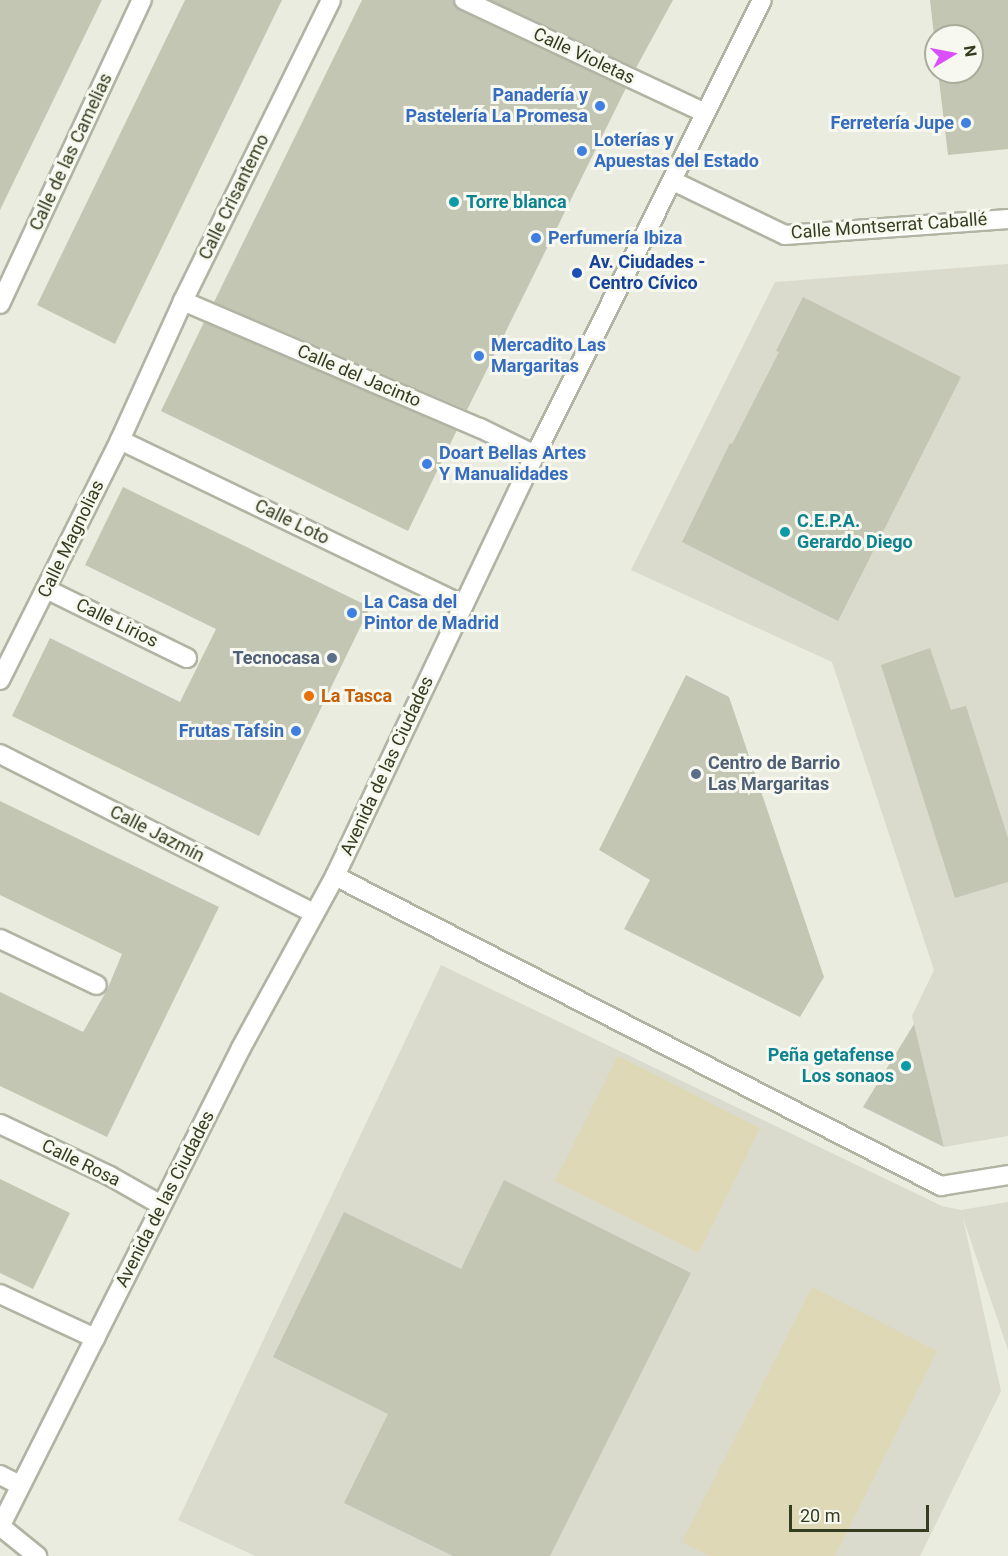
<!DOCTYPE html>
<html>
<head>
<meta charset="utf-8">
<style>
  body { margin:0 }
  #map { position:relative; width:1008px; height:1556px; overflow:hidden; background:#eaecdf; font-family:Roboto,sans-serif }
  div>[style] { position:absolute }
  [style*='--x'] { left:calc(var(--x)*1px); top:calc(var(--y)*1px); width:calc(var(--w)*1px); rotate:calc(var(--a)*1deg) }
  .built>* { inset:0; background:#dadbcd }
  .green>* { inset:0; background:#ded8b6 }
  .building>* { inset:0; background:#c4c6b4 }
  .roads { filter:drop-shadow(2px 0 #b0b4a2) drop-shadow(-2px 0 #b0b4a2) drop-shadow(0 2px #b0b4a2) drop-shadow(0 -2px #b0b4a2) }
  .minor>* { height:18px; margin:-9px; padding:0 9px; transform-origin:9px; border-radius:9px; background:#fff }
  .dots>* { width:16px; height:16px; translate:-50% -50%; box-sizing:border-box; border:3px solid #f7f8f0; border-radius:50% }
  span { translate:-50% -50%; white-space:nowrap; text-align:center; line-height:1.15; -webkit-text-stroke:6px #f7f8f0; paint-order:stroke }
  .street-label { font-size:18px; color:#343d1f }
  .shop-label { font-size:18px; color:#366cbe; font-weight:700 }
  .right { translate:-100% -50%; text-align:right }
  .left { translate:0 -50%; text-align:left }
  .culture-label { font-size:18px; color:#0d838f; font-weight:700 }
  .transit-label { font-size:18px; color:#164399; font-weight:700 }
  .service-label { font-size:18px; color:#4e5e75; font-weight:700 }
  .food-label { font-size:18px; color:#c56008; font-weight:700 }
  .north { position:absolute; left:924px; top:24px; width:60px; height:60px; box-sizing:border-box; background:#f7f8f0; border:2px solid #a9ad9c; border-radius:50%; rotate:80deg; font-size:16px; font-weight:700; line-height:24px; text-align:center; color:#343d1f }
  .north::after { content:''; display:block; margin:auto; width:21px; height:27px; background:#db4efb; clip-path:polygon(50% 0,100% 100%,50% 72%,0 100%) }
  .scale { position:absolute; left:789px; top:1505px; width:140px; height:27px; box-sizing:border-box; border:3px solid #343d1f; border-top:0; padding-left:8px; font-size:18px; line-height:21px; white-space:nowrap; color:#343d1f; -webkit-text-stroke:4px #f7f8f0; paint-order:stroke }
</style>
</head>
<body>
<div id="map">
  <div class="built">
    <div style="clip-path:polygon(1008px 264px,1008px 1136px,944px 1147px,912px 1016px,934px 970px,832px 662px,631px 570px,775px 282px)"></div>
    <div style="clip-path:polygon(441px 965px,942px 1206px,961px 1210px,1008px 1202px,1008px 1350px,963px 1218px,1001px 1391px,920px 1556px,255px 1556px,178px 1520px)"></div>
  </div>
  <div class="green">
    <div style="clip-path:polygon(618px 1056px,760px 1128px,699px 1253px,555px 1181px)"></div>
    <div style="clip-path:polygon(812px 1287px,937px 1351px,835px 1556px,709px 1556px,682px 1542px)"></div>
  </div>
  <div class="building">
    <div style="clip-path:polygon(0 0,102px 0,0 210px)"></div>
    <div style="clip-path:polygon(185px 0,282px 0,115px 344px,37px 305px)"></div>
    <div style="clip-path:polygon(362px 0,453px 0,459px 10px,626px 88px,467px 410px,214px 302px)"></div>
    <div style="clip-path:polygon(490px 0,673px 0,636px 68px)"></div>
    <div style="clip-path:polygon(930px 0,1008px 0,1008px 149px,948px 155px,938px 72px,972px 72px,972px 36px,936px 36px,936px 53px)"></div>
    <div style="clip-path:polygon(803px 297px,961px 377px,838px 621px,682px 542px,730px 443px,732px 444px,779px 352px,776px 351px)"></div>
    <div style="clip-path:polygon(204px 322px,457px 430px,408px 531px,161px 411px)"></div>
    <div style="clip-path:polygon(123px 487px,370px 607px,259px 836px,12px 716px,50px 638px,180px 702px,216px 629px,85px 565px)"></div>
    <div style="clip-path:polygon(930px 648px,951px 710px,966px 706px,1008px 838px,1008px 882px,955px 898px,881px 665px)"></div>
    <div style="clip-path:polygon(686px 675px,729px 697px,824px 977px,800px 1017px,624px 929px,650px 880px,599px 850px)"></div>
    <div style="clip-path:polygon(0 801px,219px 907px,107px 1137px,0 1086px,0 992px,83px 1032px,107px 990px,122px 954px,0 895px)"></div>
    <div style="clip-path:polygon(914px 1024px,944px 1147px,863px 1107px)"></div>
    <div style="clip-path:polygon(0 1179px,70px 1213px,33px 1289px,0 1273px)"></div>
    <div style="clip-path:polygon(504px 1180px,691px 1273px,550px 1556px,453px 1556px,344px 1503px,388px 1414px,273px 1357px,344px 1212px,461px 1269px)"></div>
  </div>
  <div class="roads">
    <div class="minor">
      <div style="--x:464;--y:0;--w:266;--a:25.1"></div>
      <div style="--x:673;--y:181;--w:124;--a:25.7"></div>
      <div style="--x:785;--y:235;--w:224;--a:-4.1"></div>
      <div style="--x:183;--y:301;--w:323;--a:23.2"></div>
      <div style="--x:480;--y:428;--w:61;--a:26.1"></div>
      <div style="--x:0;--y:304;--w:336;--a:-65"></div>
      <div style="--x:120;--y:440;--w:381;--a:25.7"></div>
      <div style="--x:46;--y:589;--w:157;--a:26.1"></div>
      <div style="--x:0;--y:680;--w:268;--a:-63.4"></div>
      <div style="--x:120;--y:440;--w:153;--a:-65.6"></div>
      <div style="--x:183;--y:301;--w:335;--a:-63.8"></div>
      <div style="--x:0;--y:754;--w:352;--a:26.9"></div>
      <div style="--x:335;--y:876;--w:681;--a:27.09"></div>
      <div style="--x:941;--y:1186;--w:68;--a:-9.3"></div>
      <div style="--x:0;--y:939;--w:107;--a:25.4"></div>
      <div style="--x:0;--y:1124;--w:122;--a:25.3"></div>
      <div style="--x:110;--y:1176;--w:59;--a:29.6"></div>
      <div style="--x:0;--y:1294;--w:105;--a:24.9"></div>
      <div style="--x:0;--y:1475;--w:22;--a:27"></div>
      <div style="--x:0;--y:1526;--w:48;--a:39"></div>
      <div style="--x:0;--y:1527;--w:536;--a:-63.29"></div>
      <div style="--x:241;--y:1048;--w:196;--a:-61.3"></div>
      <div style="--x:335;--y:876;--w:466;--a:-64.6"></div>
      <div style="--x:535;--y:455;--w:508;--a:-63.49"></div>
    </div>
  </div>
  <div class="dots">
    <div style="left:600px;top:106px;background:#3f7fe0"></div>
    <div style="left:966px;top:123px;background:#3f7fe0"></div>
    <div style="left:582px;top:151px;background:#3f7fe0"></div>
    <div style="left:454px;top:202px;background:#0f9aa8"></div>
    <div style="left:536px;top:238px;background:#3f7fe0"></div>
    <div style="left:577px;top:273px;background:#1a4fb4"></div>
    <div style="left:479px;top:356px;background:#3f7fe0"></div>
    <div style="left:427px;top:464px;background:#3f7fe0"></div>
    <div style="left:785px;top:532px;background:#0f9aa8"></div>
    <div style="left:352px;top:613px;background:#3f7fe0"></div>
    <div style="left:332px;top:658px;background:#5c6f8a"></div>
    <div style="left:309px;top:696px;background:#e8710a"></div>
    <div style="left:296px;top:731px;background:#3f7fe0"></div>
    <div style="left:696px;top:774px;background:#5c6f8a"></div>
    <div style="left:906px;top:1066px;background:#0f9aa8"></div>
  </div>
  <div class="street-label">
    <span style="left:584px;top:56px;rotate:25deg">Calle Violetas</span>
    <span style="left:71px;top:152px;rotate:-65deg">Calle de las Camelias</span>
    <span style="left:234px;top:197px;rotate:-64deg">Calle Crisantemo</span>
    <span style="left:889px;top:226px;rotate:-4deg">Calle Montserrat Caballé</span>
    <span style="left:359px;top:376px;rotate:23deg">Calle del Jacinto</span>
    <span style="left:292px;top:522px;rotate:26deg">Calle Loto</span>
    <span style="left:71px;top:539px;rotate:-64deg">Calle Magnolias</span>
    <span style="left:117px;top:623px;rotate:26deg">Calle Lirios</span>
    <span style="left:387px;top:766px;rotate:-65deg">Avenida de las Ciudades</span>
    <span style="left:157px;top:834px;rotate:27deg">Calle Jazmín</span>
    <span style="left:81px;top:1163px;rotate:26deg">Calle Rosa</span>
    <span style="left:165px;top:1199px;rotate:-63deg">Avenida de las Ciudades</span>
  </div>
  <div class="shop-label">
    <span class="right" style="left:588px;top:106px">Panadería y<br>Pastelería La Promesa</span>
    <span class="right" style="left:954px;top:123px">Ferretería Jupe</span>
    <span class="left" style="left:594px;top:151px">Loterías y<br>Apuestas del Estado</span>
    <span class="left" style="left:548px;top:238px">Perfumería Ibiza</span>
    <span class="left" style="left:491px;top:356px">Mercadito Las<br>Margaritas</span>
    <span class="left" style="left:439px;top:464px">Doart Bellas Artes<br>Y Manualidades</span>
    <span class="left" style="left:364px;top:613px">La Casa del<br>Pintor de Madrid</span>
    <span class="right" style="left:284px;top:731px">Frutas Tafsin</span>
  </div>
  <div class="culture-label">
    <span class="left" style="left:466px;top:202px">Torre blanca</span>
    <span class="left" style="left:797px;top:532px">C.E.P.A.<br>Gerardo Diego</span>
    <span class="right" style="left:894px;top:1066px">Peña getafense<br>Los sonaos</span>
  </div>
  <div class="transit-label">
    <span class="left" style="left:589px;top:273px">Av. Ciudades -<br>Centro Cívico</span>
  </div>
  <div class="service-label">
    <span class="right" style="left:320px;top:658px">Tecnocasa</span>
    <span class="left" style="left:708px;top:774px">Centro de Barrio<br>Las Margaritas</span>
  </div>
  <div class="food-label">
    <span class="left" style="left:321px;top:696px">La Tasca</span>
  </div>
  <div class="north">N</div>
  <div class="scale">20 m</div>
</div>
</body>
</html>
